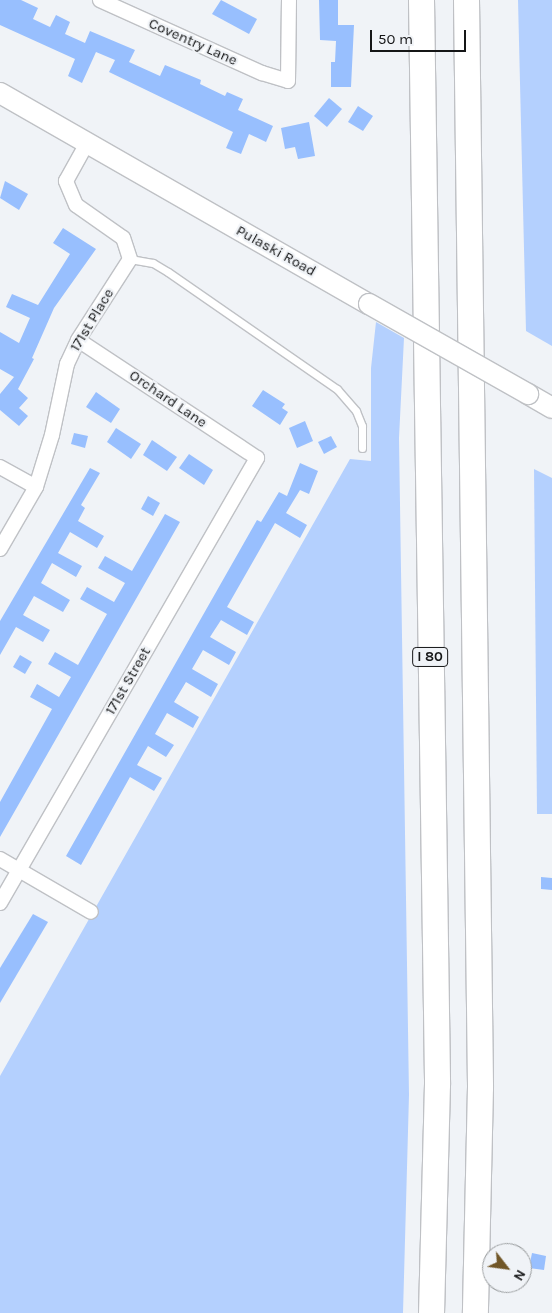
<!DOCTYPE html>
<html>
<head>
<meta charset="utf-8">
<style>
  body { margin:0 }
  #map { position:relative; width:552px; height:1313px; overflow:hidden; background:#f0f3f7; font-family:Karla,sans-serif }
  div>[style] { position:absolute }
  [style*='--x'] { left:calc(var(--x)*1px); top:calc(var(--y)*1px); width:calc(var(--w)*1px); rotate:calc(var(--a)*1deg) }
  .green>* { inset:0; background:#b4d0fe }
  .building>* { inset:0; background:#98bffe }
  .roads { filter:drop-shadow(1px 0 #bfc1c5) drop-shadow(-1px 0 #bfc1c5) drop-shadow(0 1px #bfc1c5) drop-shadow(0 -1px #bfc1c5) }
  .service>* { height:7px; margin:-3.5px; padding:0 3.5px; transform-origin:3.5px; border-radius:3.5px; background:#fff }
  .minor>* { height:14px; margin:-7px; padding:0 7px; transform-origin:7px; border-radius:7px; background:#fff }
  .secondary>* { height:20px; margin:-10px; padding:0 10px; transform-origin:10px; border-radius:10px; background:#fff }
  .motorway>* { height:25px; margin:-12.5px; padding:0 12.5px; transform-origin:12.5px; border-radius:12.5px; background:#fff }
  .bridges { filter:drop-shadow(1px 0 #bfc1c5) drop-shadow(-1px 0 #bfc1c5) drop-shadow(0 1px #bfc1c5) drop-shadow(0 -1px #bfc1c5) }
  .secondary-bridge>* { height:20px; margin:-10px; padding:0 10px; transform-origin:10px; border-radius:10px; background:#fff }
  span { translate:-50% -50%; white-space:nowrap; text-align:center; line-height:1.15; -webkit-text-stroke:4.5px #f0f3f7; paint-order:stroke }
  .shield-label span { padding:1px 4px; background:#f0f3f7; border:1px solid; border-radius:4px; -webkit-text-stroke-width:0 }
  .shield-label { font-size:14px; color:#151617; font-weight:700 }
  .street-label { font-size:15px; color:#151617 }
  .north { position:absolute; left:482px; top:1243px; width:50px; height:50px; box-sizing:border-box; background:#f0f3f7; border:1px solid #989b9d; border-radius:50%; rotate:120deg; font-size:14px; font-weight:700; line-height:20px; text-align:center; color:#151617 }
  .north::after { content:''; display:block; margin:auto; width:18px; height:22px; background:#715728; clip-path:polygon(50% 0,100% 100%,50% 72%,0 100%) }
  .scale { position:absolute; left:370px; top:30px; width:96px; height:22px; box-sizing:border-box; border:2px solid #151617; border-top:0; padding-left:6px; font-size:15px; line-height:18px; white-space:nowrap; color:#151617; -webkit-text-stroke:4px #f0f3f7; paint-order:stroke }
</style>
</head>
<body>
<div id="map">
  <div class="green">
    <div style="clip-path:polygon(518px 0,552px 0,552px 346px,526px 331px)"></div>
    <div style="clip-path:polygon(376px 322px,404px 338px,399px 438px,409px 1095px,403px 1313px,0 1313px,0 1076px,350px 459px,371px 461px,371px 368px)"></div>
    <div style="clip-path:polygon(534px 469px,552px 478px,552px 814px,537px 814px)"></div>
  </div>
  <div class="building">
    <div style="clip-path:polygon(0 0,21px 0,38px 8px,33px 19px,50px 27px,56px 15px,70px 22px,65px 34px,85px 43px,90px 31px,135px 50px,129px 62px,160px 76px,165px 65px,201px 80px,200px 84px,225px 96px,227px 92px,243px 99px,238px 110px,273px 126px,266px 142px,249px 134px,241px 154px,226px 148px,233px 132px,109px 72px,115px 60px,96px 52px,82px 83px,68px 76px,75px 59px,0 25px)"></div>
    <div style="clip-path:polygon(221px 0,257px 19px,249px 34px,212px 14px)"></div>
    <div style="clip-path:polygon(319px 0,338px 0,338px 25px,354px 25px,351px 87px,331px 87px,331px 62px,335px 62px,336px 41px,320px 40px)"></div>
    <div style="clip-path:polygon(329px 98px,342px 109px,327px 127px,314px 116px)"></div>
    <div style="clip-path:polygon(358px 106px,373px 116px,363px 131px,348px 122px)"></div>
    <div style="clip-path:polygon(309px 122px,315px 156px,298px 159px,295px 147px,285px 149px,281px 128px)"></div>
    <div style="clip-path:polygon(5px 181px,28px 194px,19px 210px,0 198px)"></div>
    <div style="clip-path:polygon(63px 228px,96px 249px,54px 308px,32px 358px,34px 359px,18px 389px,28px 398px,19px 408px,28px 416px,19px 426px,0 410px,0 394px,14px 377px,0 369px,0 332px,19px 343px,30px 318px,6px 307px,12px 294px,38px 305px,70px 254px,53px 243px)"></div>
    <div style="clip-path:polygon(263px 390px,285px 404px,282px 408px,288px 412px,280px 425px,252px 406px)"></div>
    <div style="clip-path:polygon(96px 392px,120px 409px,111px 423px,86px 407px)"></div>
    <div style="clip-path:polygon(305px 421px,313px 441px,297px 448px,289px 428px)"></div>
    <div style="clip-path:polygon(116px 428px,141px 444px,131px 459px,107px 442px)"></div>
    <div style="clip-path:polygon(74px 433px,88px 436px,85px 448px,71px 444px)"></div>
    <div style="clip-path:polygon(331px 436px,337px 447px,324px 454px,318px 442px)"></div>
    <div style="clip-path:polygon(152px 440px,177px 457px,167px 471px,143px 455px)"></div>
    <div style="clip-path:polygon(189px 454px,213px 470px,204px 485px,179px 468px)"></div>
    <div style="clip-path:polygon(300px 463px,318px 471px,309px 494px,300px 490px,286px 513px,307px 525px,300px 538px,275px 523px,227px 607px,254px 622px,247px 635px,221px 620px,210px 637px,236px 652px,229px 665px,203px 650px,192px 669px,218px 684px,211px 697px,186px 682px,174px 702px,199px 717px,193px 728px,167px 713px,155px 734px,174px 745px,166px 757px,148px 746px,137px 765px,162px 778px,154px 791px,130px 777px,81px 865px,66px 856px,257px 520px,261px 522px,279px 492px,287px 496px)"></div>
    <div style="clip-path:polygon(90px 468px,100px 473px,81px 505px,85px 508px,78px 521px,104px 536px,97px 548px,70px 532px,58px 553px,82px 566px,76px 577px,52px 563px,41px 583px,70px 600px,63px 612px,34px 596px,23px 615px,50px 630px,43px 642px,16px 627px,0 655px,0 621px)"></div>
    <div style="clip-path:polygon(148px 496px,160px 503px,153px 516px,141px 509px)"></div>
    <div style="clip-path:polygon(165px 514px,180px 522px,0 837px,0 802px,52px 709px,30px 697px,37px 684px,59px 697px,71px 677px,48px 664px,55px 652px,78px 665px,107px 614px,80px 599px,87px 587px,114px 602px,125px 583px,98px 568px,105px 556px,132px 571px)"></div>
    <div style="clip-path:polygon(20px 655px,32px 662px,25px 674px,13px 667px)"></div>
    <div style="clip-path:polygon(541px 877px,552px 878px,552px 890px,541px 889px)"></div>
    <div style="clip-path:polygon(33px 914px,48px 922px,0 1003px,0 968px)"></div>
    <div style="clip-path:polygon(532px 1253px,546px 1256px,544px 1270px,529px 1268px)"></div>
  </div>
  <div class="roads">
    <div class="service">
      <div style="--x:130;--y:259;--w:23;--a:10"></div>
      <div style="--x:153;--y:263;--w:17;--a:31"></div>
      <div style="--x:168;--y:272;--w:206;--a:34.7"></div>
      <div style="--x:337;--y:389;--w:29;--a:49"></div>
      <div style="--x:356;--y:411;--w:16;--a:68"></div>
      <div style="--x:362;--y:426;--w:22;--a:90"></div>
    </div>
    <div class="minor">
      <div style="--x:100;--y:0;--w:178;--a:24.3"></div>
      <div style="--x:262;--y:73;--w:27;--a:17"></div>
      <div style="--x:288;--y:81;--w:81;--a:-89.3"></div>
      <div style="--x:0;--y:467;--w:41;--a:29.1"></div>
      <div style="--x:0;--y:549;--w:72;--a:-59.9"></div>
      <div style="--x:36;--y:487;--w:54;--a:-72.9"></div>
      <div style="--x:52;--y:435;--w:73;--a:-78.1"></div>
      <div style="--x:67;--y:364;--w:26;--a:-65"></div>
      <div style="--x:78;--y:340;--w:96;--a:-57.3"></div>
      <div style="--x:130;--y:259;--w:22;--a:-108"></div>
      <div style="--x:123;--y:238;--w:57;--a:-144.9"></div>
      <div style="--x:76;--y:205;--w:26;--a:-113"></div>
      <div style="--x:66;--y:181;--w:41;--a:-60.9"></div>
      <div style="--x:0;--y:859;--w:105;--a:30.2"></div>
      <div style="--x:0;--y:903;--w:514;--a:-59.99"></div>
      <div style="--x:257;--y:458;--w:214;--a:-146.6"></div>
    </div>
    <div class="secondary">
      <div style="--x:0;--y:93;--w:425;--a:29.8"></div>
      <div style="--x:528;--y:394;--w:28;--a:30"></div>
    </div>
    <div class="motorway">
      <div style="--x:421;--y:0;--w:1084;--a:89.15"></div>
      <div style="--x:437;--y:1084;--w:229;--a:91.5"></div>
      <div style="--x:466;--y:0;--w:1087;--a:89.26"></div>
      <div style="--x:480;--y:1087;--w:226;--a:91.3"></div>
    </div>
  </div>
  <div class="bridges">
    <div class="secondary-bridge">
      <div style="--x:369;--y:304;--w:183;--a:29.5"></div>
    </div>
  </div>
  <div class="shield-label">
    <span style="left:430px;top:657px">I 80</span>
  </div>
  <div class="street-label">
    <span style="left:193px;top:42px;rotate:24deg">Coventry Lane</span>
    <span style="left:276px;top:251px;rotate:29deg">Pulaski Road</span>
    <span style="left:92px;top:320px;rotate:-59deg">171st Place</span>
    <span style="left:168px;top:399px;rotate:34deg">Orchard Lane</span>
    <span style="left:128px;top:681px;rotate:-60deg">171st Street</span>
  </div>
  <div class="north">N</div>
  <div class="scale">50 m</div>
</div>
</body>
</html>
